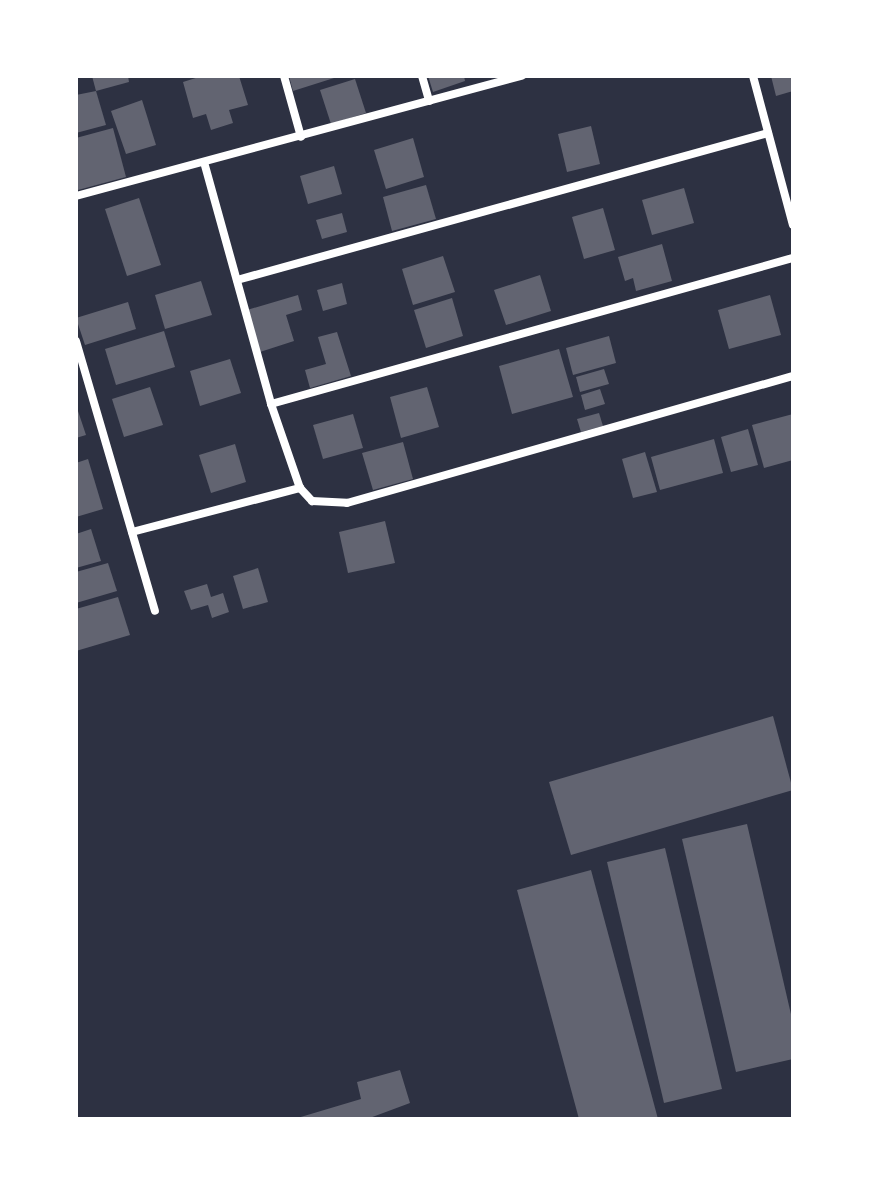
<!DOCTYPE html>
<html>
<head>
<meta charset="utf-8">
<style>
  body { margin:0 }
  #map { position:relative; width:869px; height:1195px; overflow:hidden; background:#2d3142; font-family:"Asap Condensed",sans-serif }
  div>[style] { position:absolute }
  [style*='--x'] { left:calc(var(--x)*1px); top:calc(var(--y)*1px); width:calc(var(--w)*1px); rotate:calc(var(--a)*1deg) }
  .building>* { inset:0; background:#626471 }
  .minor>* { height:8px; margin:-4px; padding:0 4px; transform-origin:4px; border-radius:4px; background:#fff }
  span { translate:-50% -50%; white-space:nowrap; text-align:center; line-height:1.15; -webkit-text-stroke:6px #fff; paint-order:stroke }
  .frame { position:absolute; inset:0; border:78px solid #fff; pointer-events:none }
</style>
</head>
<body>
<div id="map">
  <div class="building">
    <div style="clip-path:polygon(92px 76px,128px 76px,129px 82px,96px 91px)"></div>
    <div style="clip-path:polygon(202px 76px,239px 76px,248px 105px,229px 110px,233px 123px,211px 130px,206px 114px,193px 118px,183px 82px)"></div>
    <div style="clip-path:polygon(289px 76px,333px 76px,334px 78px,293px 91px)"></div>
    <div style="clip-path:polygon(428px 76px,464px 76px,465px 81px,433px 92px)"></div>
    <div style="clip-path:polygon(771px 76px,793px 76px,793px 91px,776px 96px)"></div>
    <div style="clip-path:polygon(355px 79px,366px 113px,331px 124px,320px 90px)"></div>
    <div style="clip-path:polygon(96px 91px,106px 125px,76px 133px,76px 95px)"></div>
    <div style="clip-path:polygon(142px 100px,156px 145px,126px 154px,111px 111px)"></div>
    <div style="clip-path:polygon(591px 126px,600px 164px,567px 172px,558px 134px)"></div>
    <div style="clip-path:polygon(113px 128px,126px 177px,78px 190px,76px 138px)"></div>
    <div style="clip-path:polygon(413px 138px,424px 177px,386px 189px,374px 150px)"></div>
    <div style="clip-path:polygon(334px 166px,342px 194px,308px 204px,300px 176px)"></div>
    <div style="clip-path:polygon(426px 185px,436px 219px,392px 231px,383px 197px)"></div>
    <div style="clip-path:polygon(684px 188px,694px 223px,652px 235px,642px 200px)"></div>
    <div style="clip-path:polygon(139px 198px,161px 265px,127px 276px,105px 209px)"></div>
    <div style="clip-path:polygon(603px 208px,615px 250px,584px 259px,572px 217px)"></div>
    <div style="clip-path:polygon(342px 213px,347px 232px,322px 239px,316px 220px)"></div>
    <div style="clip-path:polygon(662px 244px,672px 281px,636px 291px,633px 278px,625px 281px,618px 257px)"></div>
    <div style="clip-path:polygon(443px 256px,455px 292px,413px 305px,402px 269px)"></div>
    <div style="clip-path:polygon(540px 275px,551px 311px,506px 325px,494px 290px)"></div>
    <div style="clip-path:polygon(201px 281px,212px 315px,165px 329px,155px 295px)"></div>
    <div style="clip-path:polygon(342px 283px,347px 304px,323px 311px,317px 290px)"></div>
    <div style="clip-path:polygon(298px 295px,302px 310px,286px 315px,294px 341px,260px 352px,247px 310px)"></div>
    <div style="clip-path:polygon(770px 295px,781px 335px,729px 349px,718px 310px)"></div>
    <div style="clip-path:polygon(452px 298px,463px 336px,426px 348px,414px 310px)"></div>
    <div style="clip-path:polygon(128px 302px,136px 329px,85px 345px,76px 318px)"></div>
    <div style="clip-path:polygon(164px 331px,175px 367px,116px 385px,105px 349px)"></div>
    <div style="clip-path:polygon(337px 332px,351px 376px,310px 388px,305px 370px,326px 364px,318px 337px)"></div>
    <div style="clip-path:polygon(609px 336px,616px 363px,573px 375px,566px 348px)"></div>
    <div style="clip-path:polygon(559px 349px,573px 397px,512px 414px,499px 366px)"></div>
    <div style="clip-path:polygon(230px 359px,241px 393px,200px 406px,190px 371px)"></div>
    <div style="clip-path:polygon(604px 369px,609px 384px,580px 392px,576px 377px)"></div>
    <div style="clip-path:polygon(150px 387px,163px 425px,124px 437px,112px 399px)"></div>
    <div style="clip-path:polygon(427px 387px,439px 427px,401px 438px,390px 397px)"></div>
    <div style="clip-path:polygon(600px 389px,605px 404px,585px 410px,581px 395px)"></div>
    <div style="clip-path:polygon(76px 405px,86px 435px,76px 438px)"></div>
    <div style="clip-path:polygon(599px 413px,603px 426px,581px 432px,577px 419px)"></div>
    <div style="clip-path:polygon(353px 414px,363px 448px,323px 459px,313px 425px)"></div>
    <div style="clip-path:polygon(793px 414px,793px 460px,764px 468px,752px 425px)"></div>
    <div style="clip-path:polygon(748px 429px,758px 465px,731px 472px,721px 437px)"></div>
    <div style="clip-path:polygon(714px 439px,723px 473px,660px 490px,651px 457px)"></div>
    <div style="clip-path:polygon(403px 442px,413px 479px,373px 490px,362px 453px)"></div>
    <div style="clip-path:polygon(235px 444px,246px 482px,211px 493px,199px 455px)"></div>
    <div style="clip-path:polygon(645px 452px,657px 492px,633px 498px,622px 459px)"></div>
    <div style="clip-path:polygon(88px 459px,103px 509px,76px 517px,76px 463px)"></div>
    <div style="clip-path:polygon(385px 521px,395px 563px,348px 573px,339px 532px)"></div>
    <div style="clip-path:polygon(91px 529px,101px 561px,76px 568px,76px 534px)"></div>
    <div style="clip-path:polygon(108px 563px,117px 591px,76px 603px,76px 572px)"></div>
    <div style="clip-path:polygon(258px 568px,268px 602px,243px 609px,233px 576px)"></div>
    <div style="clip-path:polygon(207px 584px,211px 597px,223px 593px,229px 612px,212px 618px,208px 605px,191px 610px,184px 591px)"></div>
    <div style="clip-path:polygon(118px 597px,130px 635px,76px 651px,76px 609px)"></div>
    <div style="clip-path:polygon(773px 716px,793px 790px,571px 855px,549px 782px)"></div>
    <div style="clip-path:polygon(747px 824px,793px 1023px,793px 1059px,736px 1072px,682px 839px)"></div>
    <div style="clip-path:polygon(665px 848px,722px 1089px,664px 1103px,607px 862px)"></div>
    <div style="clip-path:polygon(591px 870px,658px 1119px,579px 1119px,517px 890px)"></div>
    <div style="clip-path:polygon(400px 1070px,410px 1103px,367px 1119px,294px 1119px,361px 1099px,357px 1082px)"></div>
  </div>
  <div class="minor">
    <div style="--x:284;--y:76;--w:63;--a:74.4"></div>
    <div style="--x:422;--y:76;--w:26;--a:74"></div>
    <div style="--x:753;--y:76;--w:154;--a:75"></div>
    <div style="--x:204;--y:162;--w:251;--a:74.5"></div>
    <div style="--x:271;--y:404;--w:89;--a:71"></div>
    <div style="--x:300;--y:488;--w:18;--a:47"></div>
    <div style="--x:312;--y:501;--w:35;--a:3"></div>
    <div style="--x:347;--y:503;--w:464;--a:-15.9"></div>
    <div style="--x:76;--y:196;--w:462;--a:-15.1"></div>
    <div style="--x:237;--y:280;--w:551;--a:-15.47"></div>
    <div style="--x:76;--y:341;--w:281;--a:73.7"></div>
    <div style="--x:271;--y:404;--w:542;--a:-15.63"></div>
    <div style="--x:132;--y:532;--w:174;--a:-14.7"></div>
  </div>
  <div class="frame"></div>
</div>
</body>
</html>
